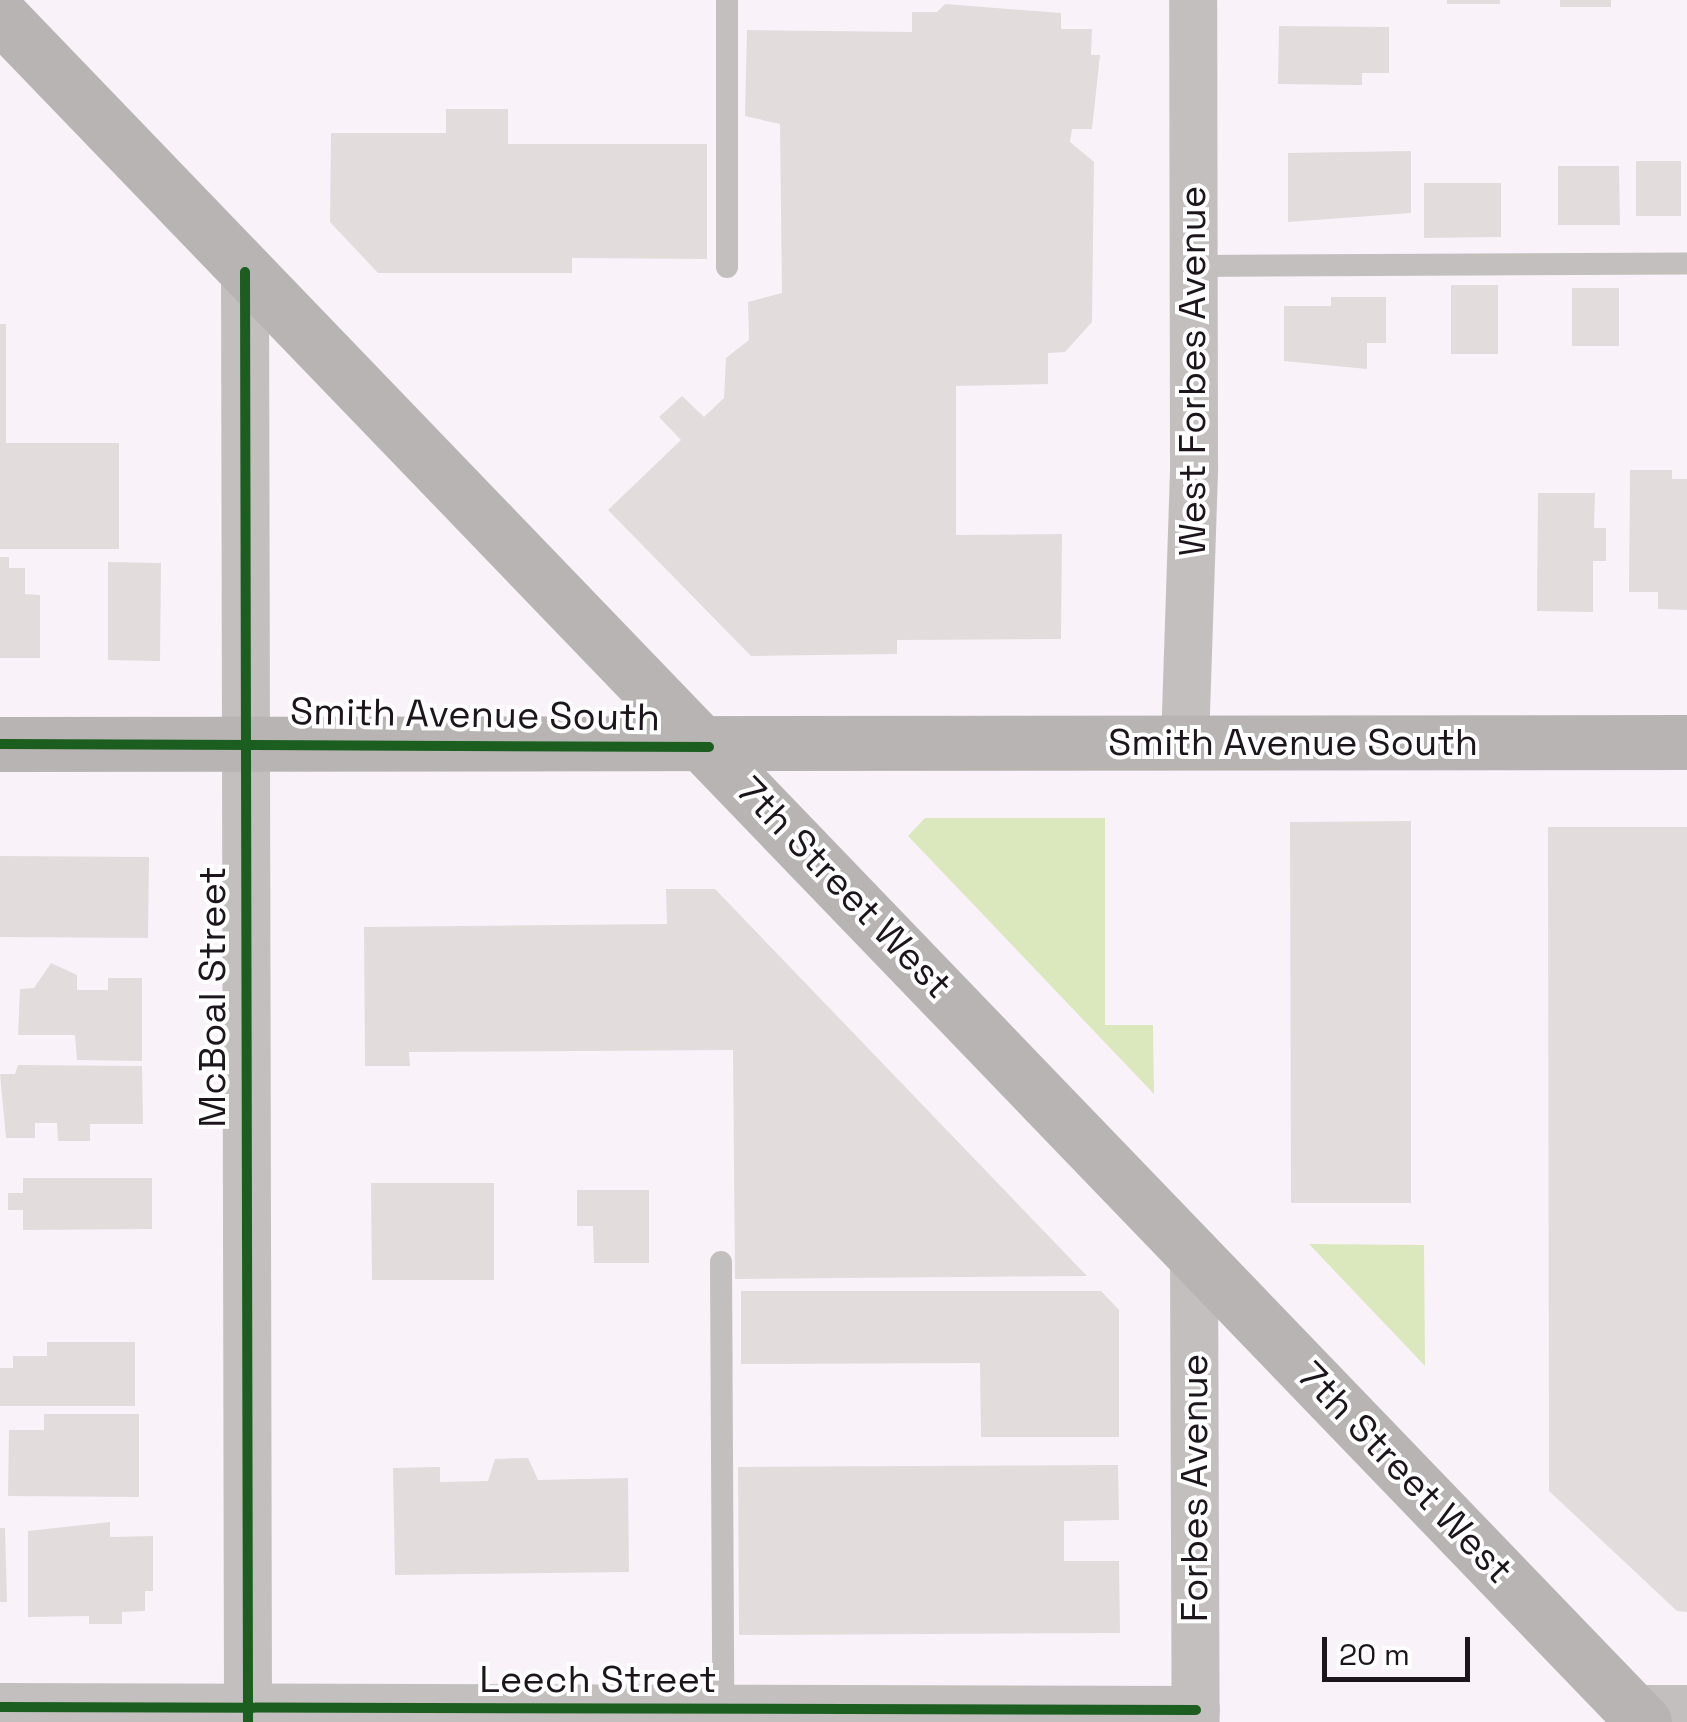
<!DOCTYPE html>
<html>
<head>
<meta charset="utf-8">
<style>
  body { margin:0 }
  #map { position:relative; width:1687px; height:1722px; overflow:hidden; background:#faf2f9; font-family:"Space Grotesk",sans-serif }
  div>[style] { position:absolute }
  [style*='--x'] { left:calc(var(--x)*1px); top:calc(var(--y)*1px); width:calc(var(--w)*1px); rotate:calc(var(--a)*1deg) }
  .green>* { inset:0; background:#dbe8bd }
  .building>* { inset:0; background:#e2dcdc }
  .lane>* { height:22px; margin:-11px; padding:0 11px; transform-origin:11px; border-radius:11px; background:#c3bfbf }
  .street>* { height:48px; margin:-24px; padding:0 24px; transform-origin:24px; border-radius:24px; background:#c3bfbf }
  .secondary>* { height:55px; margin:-27.5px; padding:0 27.5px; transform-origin:27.5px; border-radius:27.5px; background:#b9b4b4 }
  .cycleway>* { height:10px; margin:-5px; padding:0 5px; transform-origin:5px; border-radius:5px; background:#1b5e20 }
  span { translate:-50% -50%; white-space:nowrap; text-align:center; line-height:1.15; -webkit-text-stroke:8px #fff; paint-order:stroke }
  .street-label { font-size:38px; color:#1c161c }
  .scale { position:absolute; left:1322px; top:1637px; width:148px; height:45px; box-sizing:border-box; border:5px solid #1c161c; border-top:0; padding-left:12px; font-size:30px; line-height:35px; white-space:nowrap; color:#1c161c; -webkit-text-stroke:8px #fff; paint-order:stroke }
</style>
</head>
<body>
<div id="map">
  <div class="green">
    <div style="clip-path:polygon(925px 818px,1105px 818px,1105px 1025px,1153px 1025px,1154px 1094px,908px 836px)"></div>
    <div style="clip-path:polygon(1309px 1244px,1424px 1245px,1425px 1366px)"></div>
  </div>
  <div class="building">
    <div style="clip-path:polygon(1447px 0,1500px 0,1500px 4px,1447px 4px)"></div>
    <div style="clip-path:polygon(1560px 0,1611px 0,1611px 7px,1560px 7px)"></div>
    <div style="clip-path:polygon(945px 4px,1061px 13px,1061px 29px,1092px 29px,1091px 55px,1100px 55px,1092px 129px,1072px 129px,1070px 142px,1094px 162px,1092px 322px,1065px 352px,1048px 353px,1048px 384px,956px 386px,956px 535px,1062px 534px,1061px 639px,897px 640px,897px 654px,751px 656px,608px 510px,681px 440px,659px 417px,682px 396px,704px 417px,724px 398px,726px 358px,749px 340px,748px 302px,782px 293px,780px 124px,745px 116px,747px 30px,912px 32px,912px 12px,937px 12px)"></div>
    <div style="clip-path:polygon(1279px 26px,1389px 27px,1389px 73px,1362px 73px,1362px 85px,1278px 84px)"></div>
    <div style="clip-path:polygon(446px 109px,508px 109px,508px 144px,707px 144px,707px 259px,572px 258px,572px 273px,378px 273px,330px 222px,331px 133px,446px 133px)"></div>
    <div style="clip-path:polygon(1411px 151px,1411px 213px,1288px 222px,1288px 153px)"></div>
    <div style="clip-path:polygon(1636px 161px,1681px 161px,1681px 216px,1636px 216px)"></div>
    <div style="clip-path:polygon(1558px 166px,1619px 166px,1620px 225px,1558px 225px)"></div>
    <div style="clip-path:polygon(1424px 183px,1501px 183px,1501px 237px,1424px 238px)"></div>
    <div style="clip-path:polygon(1451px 285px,1498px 285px,1498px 354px,1451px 354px)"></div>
    <div style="clip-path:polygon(1572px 288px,1619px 288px,1619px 346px,1572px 346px)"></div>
    <div style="clip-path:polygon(1331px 297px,1386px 297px,1386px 343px,1367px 343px,1367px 369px,1284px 361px,1284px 306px,1331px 306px)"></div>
    <div style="clip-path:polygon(0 324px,6px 324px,6px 443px,119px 443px,119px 549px,0 549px)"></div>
    <div style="clip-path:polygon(1630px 470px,1672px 470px,1672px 479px,1687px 479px,1687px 610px,1658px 609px,1658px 592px,1629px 592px)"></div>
    <div style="clip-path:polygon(1538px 493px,1595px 493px,1594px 528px,1606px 528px,1606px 561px,1593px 561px,1593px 612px,1537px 611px)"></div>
    <div style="clip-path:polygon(0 557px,9px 557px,9px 568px,25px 568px,25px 594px,40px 595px,40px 658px,0 658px)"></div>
    <div style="clip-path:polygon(108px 562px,161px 563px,160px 661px,108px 660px)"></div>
    <div style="clip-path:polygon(1411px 821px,1411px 1203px,1291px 1203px,1290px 822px)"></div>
    <div style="clip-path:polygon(1548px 827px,1687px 827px,1687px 1612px,1677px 1611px,1549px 1491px)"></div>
    <div style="clip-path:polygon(0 856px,149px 857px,148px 938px,0 937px)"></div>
    <div style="clip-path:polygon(666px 889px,715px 889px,1087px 1276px,735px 1279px,733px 1050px,409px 1052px,410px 1066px,365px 1066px,364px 927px,667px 924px)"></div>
    <div style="clip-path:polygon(51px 963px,77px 975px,77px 990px,108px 990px,108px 978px,142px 978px,142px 1061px,77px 1060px,75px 1035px,18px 1035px,20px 989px,34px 988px)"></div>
    <div style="clip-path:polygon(18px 1065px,142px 1066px,143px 1124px,90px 1124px,90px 1141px,58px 1141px,57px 1123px,35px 1123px,35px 1138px,6px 1138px,0 1074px,15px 1074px)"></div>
    <div style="clip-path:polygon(23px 1178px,152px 1178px,152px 1229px,23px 1230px,23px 1210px,8px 1210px,8px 1193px,23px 1193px)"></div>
    <div style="clip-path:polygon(371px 1183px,494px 1183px,494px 1280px,372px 1280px)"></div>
    <div style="clip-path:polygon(577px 1190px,649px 1190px,649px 1263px,594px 1263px,593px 1226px,577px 1226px)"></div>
    <div style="clip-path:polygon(741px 1291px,1101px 1291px,1119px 1310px,1119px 1437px,981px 1437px,980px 1363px,741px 1364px)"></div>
    <div style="clip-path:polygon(47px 1342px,135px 1342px,135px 1406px,0 1406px,0 1368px,13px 1368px,13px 1356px,47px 1356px)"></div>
    <div style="clip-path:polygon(44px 1414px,139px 1414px,139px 1497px,8px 1496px,9px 1430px,44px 1430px)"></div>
    <div style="clip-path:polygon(528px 1458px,538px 1480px,628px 1478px,629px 1572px,395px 1575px,393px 1468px,440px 1467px,440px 1482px,488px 1481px,495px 1459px)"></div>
    <div style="clip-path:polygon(1118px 1465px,1119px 1520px,1064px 1521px,1064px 1561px,1119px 1561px,1120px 1633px,739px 1635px,738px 1467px)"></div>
    <div style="clip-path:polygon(110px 1522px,110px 1537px,153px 1536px,153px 1591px,145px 1591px,145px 1611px,122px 1612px,122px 1624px,89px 1624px,89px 1616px,28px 1617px,28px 1531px)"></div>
    <div style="clip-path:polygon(0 1528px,5px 1528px,7px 1602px,0 1602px)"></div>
  </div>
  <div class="lane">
    <div style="--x:1194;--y:266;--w:493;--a:-0.3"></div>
    <div style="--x:727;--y:267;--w:267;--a:-90"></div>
    <div style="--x:721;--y:1262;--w:452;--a:89.7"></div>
  </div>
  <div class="street">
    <div style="--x:245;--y:272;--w:1450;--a:89.88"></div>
    <div style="--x:1185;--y:743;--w:277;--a:-88.1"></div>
    <div style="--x:1194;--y:466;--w:466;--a:-90.1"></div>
    <div style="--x:1194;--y:1254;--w:468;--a:89.8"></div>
    <div style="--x:0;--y:1707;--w:1196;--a:0.14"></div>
    <div style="--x:1632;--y:1709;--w:55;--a:0"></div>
  </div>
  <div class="secondary">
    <div style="--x:0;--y:15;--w:2370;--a:46.08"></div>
    <div style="--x:0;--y:744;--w:1687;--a:-0.07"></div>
  </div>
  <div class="cycleway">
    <div style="--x:245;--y:272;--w:1450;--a:89.88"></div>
    <div style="--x:0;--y:744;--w:709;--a:0.24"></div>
    <div style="--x:0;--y:1707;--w:1196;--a:0.14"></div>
  </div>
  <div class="street-label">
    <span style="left:1193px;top:371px;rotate:-90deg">West Forbes Avenue</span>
    <span style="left:475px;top:715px;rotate:1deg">Smith Avenue South</span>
    <span style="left:1293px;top:743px">Smith Avenue South</span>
    <span style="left:844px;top:888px;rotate:46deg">7th Street West</span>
    <span style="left:213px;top:997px;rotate:-90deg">McBoal Street</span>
    <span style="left:1405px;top:1473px;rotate:46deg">7th Street West</span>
    <span style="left:1195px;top:1488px;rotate:-90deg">Forbes Avenue</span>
    <span style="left:598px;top:1680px">Leech Street</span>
  </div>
  <div class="scale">20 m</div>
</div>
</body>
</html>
